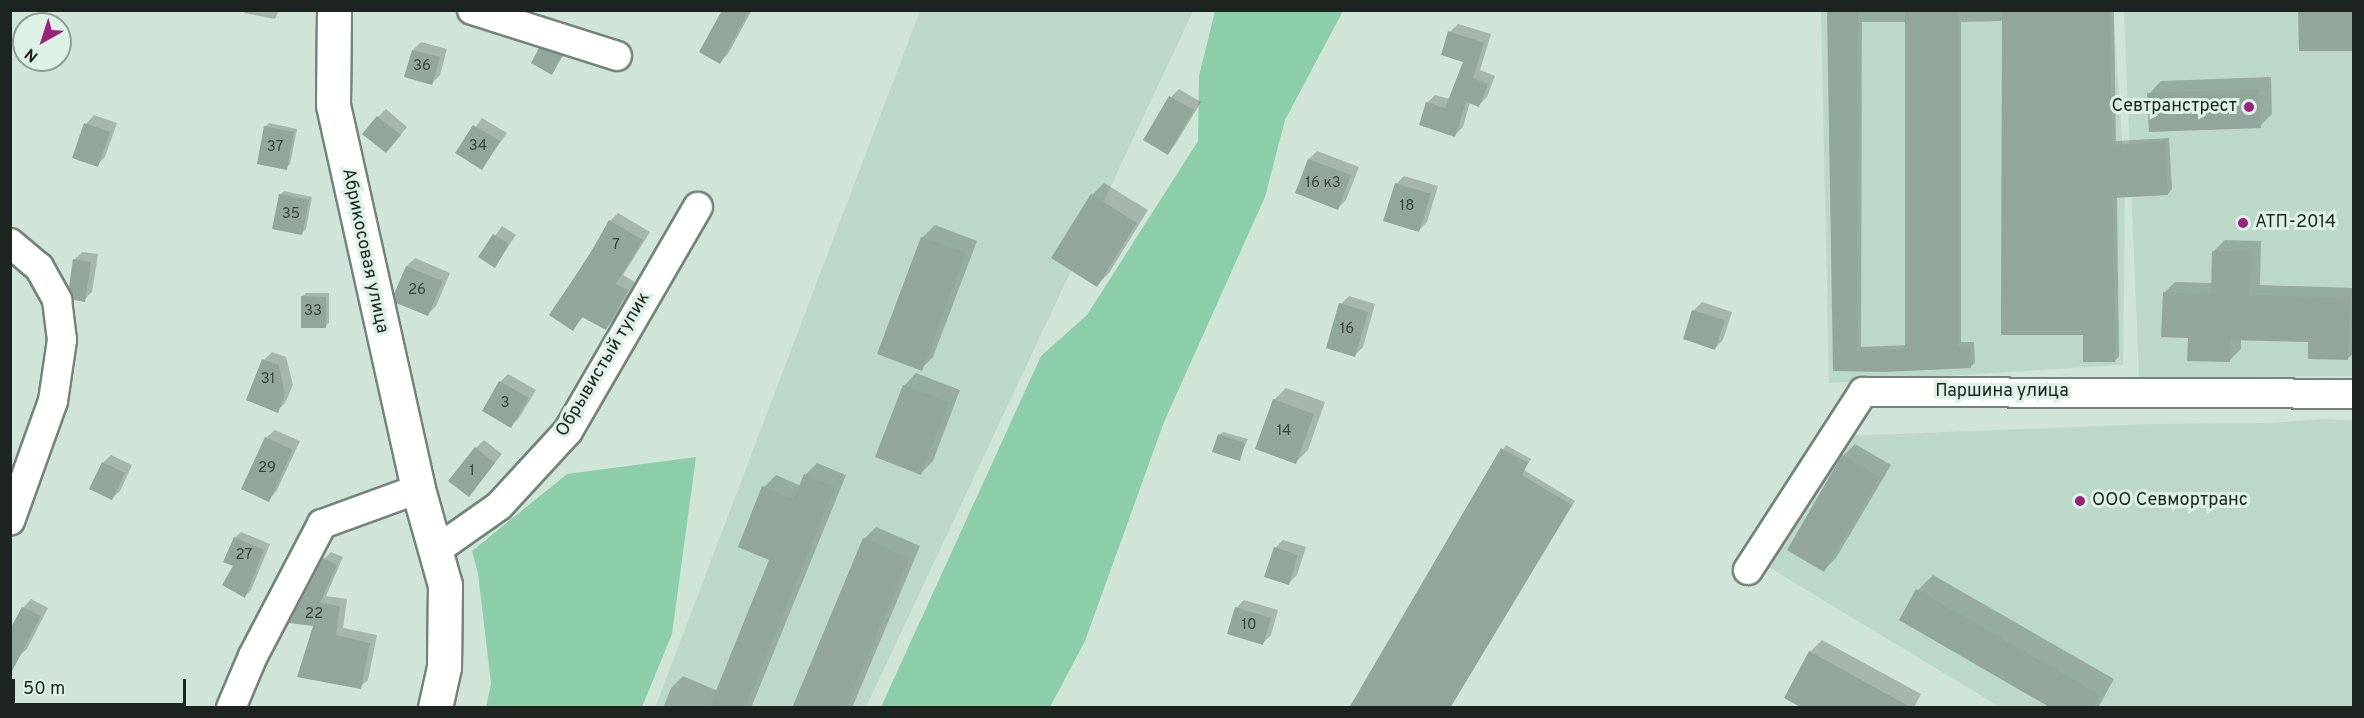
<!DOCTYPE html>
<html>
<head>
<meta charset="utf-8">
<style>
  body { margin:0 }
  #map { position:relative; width:2364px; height:718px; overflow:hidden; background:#d0e4d8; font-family:Overpass,sans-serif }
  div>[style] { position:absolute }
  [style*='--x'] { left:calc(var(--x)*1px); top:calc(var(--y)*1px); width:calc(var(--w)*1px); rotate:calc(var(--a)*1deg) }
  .built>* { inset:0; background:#bcd8c8 }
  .green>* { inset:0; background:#8dceaa }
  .shadow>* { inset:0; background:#0003 }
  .building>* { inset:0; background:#93a69b }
  .roads { filter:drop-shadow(2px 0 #72857a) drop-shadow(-2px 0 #72857a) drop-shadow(0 2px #72857a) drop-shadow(0 -2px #72857a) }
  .street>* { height:28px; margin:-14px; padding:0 14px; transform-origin:14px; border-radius:14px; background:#fff }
  .secondary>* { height:33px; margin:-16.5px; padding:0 16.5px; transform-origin:16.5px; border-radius:16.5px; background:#fff }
  .dots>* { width:16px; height:16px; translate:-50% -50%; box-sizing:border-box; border:3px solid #ddf1e5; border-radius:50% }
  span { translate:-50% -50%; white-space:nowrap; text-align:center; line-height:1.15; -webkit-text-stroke:6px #ddf1e5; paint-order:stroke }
  .number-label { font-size:15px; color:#3a443f }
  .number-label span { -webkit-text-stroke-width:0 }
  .poi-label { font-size:18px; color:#1d2420 }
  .right { translate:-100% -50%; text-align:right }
  .left { translate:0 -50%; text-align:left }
  .street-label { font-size:18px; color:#1d2420 }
  .frame { position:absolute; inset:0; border:12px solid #1d2420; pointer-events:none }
  .north { position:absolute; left:12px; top:12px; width:60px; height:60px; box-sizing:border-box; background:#ddf1e5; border:2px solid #909f96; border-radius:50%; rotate:219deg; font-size:16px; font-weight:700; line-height:24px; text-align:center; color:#1d2420 }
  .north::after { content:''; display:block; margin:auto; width:21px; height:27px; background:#99227d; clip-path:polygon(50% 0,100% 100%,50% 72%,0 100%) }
  .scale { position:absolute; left:12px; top:679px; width:174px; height:27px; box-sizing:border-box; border:3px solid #1d2420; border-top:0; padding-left:8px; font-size:18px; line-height:21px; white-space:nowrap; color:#1d2420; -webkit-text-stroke:4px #ddf1e5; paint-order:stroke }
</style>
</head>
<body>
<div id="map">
  <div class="built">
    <div style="clip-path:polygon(920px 11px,1193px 11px,866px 707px,655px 708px)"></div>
    <div style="clip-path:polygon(1821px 11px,2113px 11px,2125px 181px,2123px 365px,1829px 383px)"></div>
    <div style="clip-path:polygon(2124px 11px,2353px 11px,2353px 376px,2139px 378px)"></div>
    <div style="clip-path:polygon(2325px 419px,2353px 421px,2353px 707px,2000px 707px,1767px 566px,1846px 436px,2151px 424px,2269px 423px)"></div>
  </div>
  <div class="green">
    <div style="clip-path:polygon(1215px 11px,1343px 11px,1285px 120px,1265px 197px,1164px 422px,1085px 641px,1050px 707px,881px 707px,1041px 356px,1087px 315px,1198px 141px,1199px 76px)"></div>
    <div style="clip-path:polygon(696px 457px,672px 634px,642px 707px,486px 707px,491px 684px,478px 573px,472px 551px,567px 474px)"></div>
  </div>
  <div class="shadow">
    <div style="clip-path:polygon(244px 10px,279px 10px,275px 19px,244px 13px)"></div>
    <div style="clip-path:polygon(724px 10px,752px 10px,728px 54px,720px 62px)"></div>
    <div style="clip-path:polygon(evenodd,1828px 10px,2114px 10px,2116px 141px,2169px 138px,2172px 189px,2168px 194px,2117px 197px,2119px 356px,2115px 361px,2084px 333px,2003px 21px,1961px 22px,1961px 342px,1974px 342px,1975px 363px,1970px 367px,1835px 370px,1828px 10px,1862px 22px,1906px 22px,1906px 345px,1861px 347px,1862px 22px)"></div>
    <div style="clip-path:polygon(1458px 24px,1491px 34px,1480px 70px,1495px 76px,1487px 97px,1479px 105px,1470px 102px,1463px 127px,1455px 135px,1427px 103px,1435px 95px,1450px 99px,1465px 61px,1450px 32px)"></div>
    <div style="clip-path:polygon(548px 41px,569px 48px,551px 73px,540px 49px)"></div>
    <div style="clip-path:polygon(421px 42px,447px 49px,440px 75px,432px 83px,413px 50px)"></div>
    <div style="clip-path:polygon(2271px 77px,2272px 114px,2260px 126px,2149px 94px,2161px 81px)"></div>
    <div style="clip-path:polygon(1179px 89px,1201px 102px,1175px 145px,1167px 153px,1145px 139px,1171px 97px)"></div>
    <div style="clip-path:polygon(386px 109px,407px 127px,394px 143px,378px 117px)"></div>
    <div style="clip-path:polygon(94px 115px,117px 123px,105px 157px,97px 165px,74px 157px,86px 124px)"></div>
    <div style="clip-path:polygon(482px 118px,507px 133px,482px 168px,458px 153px)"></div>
    <div style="clip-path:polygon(269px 123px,297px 129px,290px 164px,286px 168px,265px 127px)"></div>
    <div style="clip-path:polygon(1317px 151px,1359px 167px,1346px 200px,1338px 208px,1297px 192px,1309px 159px)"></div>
    <div style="clip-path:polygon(1404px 176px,1438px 186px,1427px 222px,1419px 230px,1396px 184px)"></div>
    <div style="clip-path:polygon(1104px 183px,1148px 210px,1109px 273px,1097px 285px,1092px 195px)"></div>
    <div style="clip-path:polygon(284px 191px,312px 197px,306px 229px,302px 233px,280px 195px)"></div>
    <div style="clip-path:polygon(618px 213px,650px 232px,623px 275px,635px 282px,614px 320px,606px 328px,584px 316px,573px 329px,552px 314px,610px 221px)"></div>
    <div style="clip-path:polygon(935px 225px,977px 241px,933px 357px,921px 369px,879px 353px,923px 237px)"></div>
    <div style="clip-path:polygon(502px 226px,516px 235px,495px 266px,480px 257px)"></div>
    <div style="clip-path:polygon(2225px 240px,2261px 241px,2260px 285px,2354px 288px,2354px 353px,2348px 358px,2310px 340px,2241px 338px,2241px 349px,2230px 360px,2189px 337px,2164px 293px,2175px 282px,2213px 283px,2214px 251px)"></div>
    <div style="clip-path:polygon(82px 252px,98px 254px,92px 292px,84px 300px,74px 260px)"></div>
    <div style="clip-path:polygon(415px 258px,450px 273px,436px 306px,428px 314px,396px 294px,407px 266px)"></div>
    <div style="clip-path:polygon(306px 293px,329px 293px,329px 323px,325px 327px,302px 297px)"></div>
    <div style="clip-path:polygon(1349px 296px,1375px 304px,1363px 347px,1355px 355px,1341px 304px)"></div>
    <div style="clip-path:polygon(1702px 302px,1732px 312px,1723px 340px,1715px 348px,1685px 338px,1694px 310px)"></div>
    <div style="clip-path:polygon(272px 352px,286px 357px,293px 385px,285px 403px,277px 411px,264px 360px)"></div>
    <div style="clip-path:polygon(916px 373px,960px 390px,933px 461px,921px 473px,904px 386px)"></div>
    <div style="clip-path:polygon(508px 374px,536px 390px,519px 418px,511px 426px,500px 382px)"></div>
    <div style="clip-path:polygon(1286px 388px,1325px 402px,1308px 450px,1296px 462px,1274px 400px)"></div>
    <div style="clip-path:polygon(275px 430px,300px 441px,276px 492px,268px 500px,266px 438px)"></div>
    <div style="clip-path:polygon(1223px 432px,1248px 439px,1239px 459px,1219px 435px)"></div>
    <div style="clip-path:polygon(484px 440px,502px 454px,469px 495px,476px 448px)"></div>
    <div style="clip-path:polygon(1855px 444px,1891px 465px,1836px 558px,1824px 570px,1843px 456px)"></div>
    <div style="clip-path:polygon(1506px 445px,1531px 459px,1524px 470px,1575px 501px,1450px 708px,1351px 708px)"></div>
    <div style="clip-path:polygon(111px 455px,132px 465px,120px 491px,111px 499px,103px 463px)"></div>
    <div style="clip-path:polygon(817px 463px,846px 475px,751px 708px,663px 708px,671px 688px,683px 676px,718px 691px,771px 560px,764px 487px,776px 475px,801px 486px,805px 475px)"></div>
    <div style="clip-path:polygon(876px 527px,920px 546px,852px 708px,793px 708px,864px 539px)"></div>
    <div style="clip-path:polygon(241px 532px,270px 544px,251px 590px,245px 596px,235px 565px,235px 538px)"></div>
    <div style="clip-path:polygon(1283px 540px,1306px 547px,1297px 575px,1289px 583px,1275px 548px)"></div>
    <div style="clip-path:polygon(331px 552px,343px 557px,326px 596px,347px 599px,343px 628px,377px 635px,368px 680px,360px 687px,314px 625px,324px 559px)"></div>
    <div style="clip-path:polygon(1933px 575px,2114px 679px,2098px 708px,2054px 708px,1918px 590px)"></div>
    <div style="clip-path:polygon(31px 599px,48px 608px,27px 649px,18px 657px,10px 633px,23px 608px)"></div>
    <div style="clip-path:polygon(1244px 600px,1278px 610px,1271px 635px,1263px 643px,1236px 608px)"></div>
    <div style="clip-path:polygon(1822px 640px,1921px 694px,1914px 708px,1805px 708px,1810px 652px)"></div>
  </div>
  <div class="building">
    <div style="clip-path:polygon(722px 10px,750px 10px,720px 64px,699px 52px)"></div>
    <div style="clip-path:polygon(1827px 10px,1858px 10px,1857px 351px,1905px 349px,1905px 10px,1958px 10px,1958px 346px,1970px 346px,1971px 368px,1883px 372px,1833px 371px)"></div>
    <div style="clip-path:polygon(2002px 10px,2110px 10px,2112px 145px,2165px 142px,2168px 195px,2113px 198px,2115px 362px,2083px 362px,2083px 335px,2001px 335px)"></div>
    <div style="clip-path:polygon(2298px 10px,2354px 10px,2354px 51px,2299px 51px)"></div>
    <div style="clip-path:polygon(1448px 31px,1484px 43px,1473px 78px,1488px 84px,1479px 107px,1466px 102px,1455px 137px,1419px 125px,1426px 102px,1445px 108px,1463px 62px,1441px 55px)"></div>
    <div style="clip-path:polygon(539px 48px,562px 56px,552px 75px,531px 63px)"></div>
    <div style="clip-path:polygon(412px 50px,440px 57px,432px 85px,404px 77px)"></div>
    <div style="clip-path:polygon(2259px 89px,2261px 128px,2149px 132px,2147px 93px)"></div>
    <div style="clip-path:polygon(1169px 96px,1194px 110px,1168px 155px,1143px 140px)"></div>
    <div style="clip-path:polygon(377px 116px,401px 135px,386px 153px,362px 134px)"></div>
    <div style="clip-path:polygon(84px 123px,110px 132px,98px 167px,72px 158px)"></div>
    <div style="clip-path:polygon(473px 125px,500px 141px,482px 170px,455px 153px)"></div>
    <div style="clip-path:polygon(264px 126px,294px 132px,287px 170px,257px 164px)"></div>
    <div style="clip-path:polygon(1308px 159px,1351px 175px,1338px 210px,1295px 193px)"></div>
    <div style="clip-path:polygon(1395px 183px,1431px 194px,1419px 232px,1383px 221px)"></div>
    <div style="clip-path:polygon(279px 194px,309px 200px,302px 235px,272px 229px)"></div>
    <div style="clip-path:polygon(1091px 194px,1137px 223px,1097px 287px,1051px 258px)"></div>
    <div style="clip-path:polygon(609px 220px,643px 240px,616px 284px,628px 290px,606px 330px,582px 317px,573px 331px,549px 315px,590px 254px)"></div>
    <div style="clip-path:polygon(493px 234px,509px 244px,495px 268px,478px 257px)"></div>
    <div style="clip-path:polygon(921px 237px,966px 253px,922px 371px,877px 354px)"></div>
    <div style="clip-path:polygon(2212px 251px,2251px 252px,2249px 295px,2350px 298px,2348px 360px,2308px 359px,2308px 342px,2231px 340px,2230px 362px,2187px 361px,2188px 338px,2161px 337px,2163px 292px,2211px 294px)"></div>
    <div style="clip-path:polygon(73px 259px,91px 262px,85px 302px,74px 300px,69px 287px)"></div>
    <div style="clip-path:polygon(406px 266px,443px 281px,428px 316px,396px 303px,394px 294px)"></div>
    <div style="clip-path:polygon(301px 296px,326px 297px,326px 328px,301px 328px)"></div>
    <div style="clip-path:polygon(1339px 303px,1368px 312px,1355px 357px,1326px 348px)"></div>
    <div style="clip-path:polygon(1692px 310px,1725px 320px,1715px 350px,1683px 339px)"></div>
    <div style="clip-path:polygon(262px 359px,279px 365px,285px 394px,278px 413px,246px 400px)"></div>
    <div style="clip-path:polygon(499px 381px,529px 398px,511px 428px,482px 411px)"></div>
    <div style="clip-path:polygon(903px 385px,949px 402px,921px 475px,875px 457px)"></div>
    <div style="clip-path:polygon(1273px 399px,1314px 414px,1296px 464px,1255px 449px)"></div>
    <div style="clip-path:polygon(1218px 434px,1245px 443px,1240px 461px,1212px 452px)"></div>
    <div style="clip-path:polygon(265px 437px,293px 450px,269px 502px,241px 489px)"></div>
    <div style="clip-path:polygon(475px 447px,495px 463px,469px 497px,448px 481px)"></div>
    <div style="clip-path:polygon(1501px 448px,1528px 463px,1522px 475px,1572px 505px,1450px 708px,1349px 708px)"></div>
    <div style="clip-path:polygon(1842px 455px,1880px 477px,1824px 572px,1787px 550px)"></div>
    <div style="clip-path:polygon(102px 462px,125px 473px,112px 500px,89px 489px)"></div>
    <div style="clip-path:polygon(804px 474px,835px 487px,745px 708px,709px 708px,769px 560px,738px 547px,762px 486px,794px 499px)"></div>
    <div style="clip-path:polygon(234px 537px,264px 550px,245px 598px,222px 585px,233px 566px,223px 562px)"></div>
    <div style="clip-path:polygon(863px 538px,909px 558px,846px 708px,792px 708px)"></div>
    <div style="clip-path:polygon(1274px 547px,1298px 555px,1289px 585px,1264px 577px)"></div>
    <div style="clip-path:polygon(323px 558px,337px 565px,320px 603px,340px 606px,336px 635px,370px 643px,361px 689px,297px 677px,313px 626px,289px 623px)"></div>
    <div style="clip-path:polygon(1916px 589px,2100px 695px,2093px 708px,2051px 708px,1899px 620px)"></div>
    <div style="clip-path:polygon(22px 607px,41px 616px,10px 675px,10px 629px)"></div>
    <div style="clip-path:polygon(1235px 607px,1271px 618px,1263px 645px,1227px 634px)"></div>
    <div style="clip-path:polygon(1809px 651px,1912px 708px,1802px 708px,1784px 698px)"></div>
  </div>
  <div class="roads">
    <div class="street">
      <div style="--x:472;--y:10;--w:152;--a:17.6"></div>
      <div style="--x:10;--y:243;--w:38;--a:40"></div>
      <div style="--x:39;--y:267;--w:38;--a:61"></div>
      <div style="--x:57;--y:300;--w:40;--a:82.9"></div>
      <div style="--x:62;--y:340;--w:62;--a:98.4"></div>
      <div style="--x:53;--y:401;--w:127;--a:109.7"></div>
      <div style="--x:435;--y:551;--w:78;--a:-35.1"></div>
      <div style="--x:499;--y:506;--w:102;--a:-47.4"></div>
      <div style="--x:568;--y:431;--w:259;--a:-59.9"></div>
      <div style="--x:1748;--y:570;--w:212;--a:-57.1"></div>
      <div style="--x:1863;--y:392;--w:491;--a:0.2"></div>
      <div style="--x:231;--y:708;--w:56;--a:-67.1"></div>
      <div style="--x:253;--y:656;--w:149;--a:-62.4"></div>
      <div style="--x:322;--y:524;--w:102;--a:-20"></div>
    </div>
    <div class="secondary">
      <div style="--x:334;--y:10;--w:95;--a:90.6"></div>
      <div style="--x:333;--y:105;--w:393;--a:77.5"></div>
      <div style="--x:418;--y:489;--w:100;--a:74.3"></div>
      <div style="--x:445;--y:585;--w:82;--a:90.7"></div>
      <div style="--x:444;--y:667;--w:42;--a:102.4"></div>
    </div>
  </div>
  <div class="dots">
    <div style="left:2249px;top:107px;background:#99227d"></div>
    <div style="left:2243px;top:223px;background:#99227d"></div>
    <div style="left:2080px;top:501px;background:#99227d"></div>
  </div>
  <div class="number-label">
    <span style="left:422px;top:67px">36</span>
    <span style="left:478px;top:147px">34</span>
    <span style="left:275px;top:148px">37</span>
    <span style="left:1323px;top:184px">16 к3</span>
    <span style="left:1407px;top:207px">18</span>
    <span style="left:291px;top:215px">35</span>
    <span style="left:616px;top:246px">7</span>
    <span style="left:417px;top:291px">26</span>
    <span style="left:313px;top:312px">33</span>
    <span style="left:1347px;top:330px">16</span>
    <span style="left:268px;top:380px">31</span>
    <span style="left:505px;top:404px">3</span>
    <span style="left:1284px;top:432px">14</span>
    <span style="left:267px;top:469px">29</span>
    <span style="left:472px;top:472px">1</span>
    <span style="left:244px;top:556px">27</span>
    <span style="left:314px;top:615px">22</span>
    <span style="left:1249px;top:626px">10</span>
  </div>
  <div class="poi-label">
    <span class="right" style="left:2237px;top:107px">Севтранстрест</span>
    <span class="left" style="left:2255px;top:223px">АТП-2014</span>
    <span class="left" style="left:2092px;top:501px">ООО Севмортранс</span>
  </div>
  <div class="street-label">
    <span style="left:364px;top:251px;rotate:78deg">Абрикосовая улица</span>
    <span style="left:604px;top:365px;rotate:-59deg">Обрывистый тупик</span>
    <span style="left:2002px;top:392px">Паршина улица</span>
  </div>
  <div class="frame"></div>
  <div class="north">N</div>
  <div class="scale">50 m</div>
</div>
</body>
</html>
